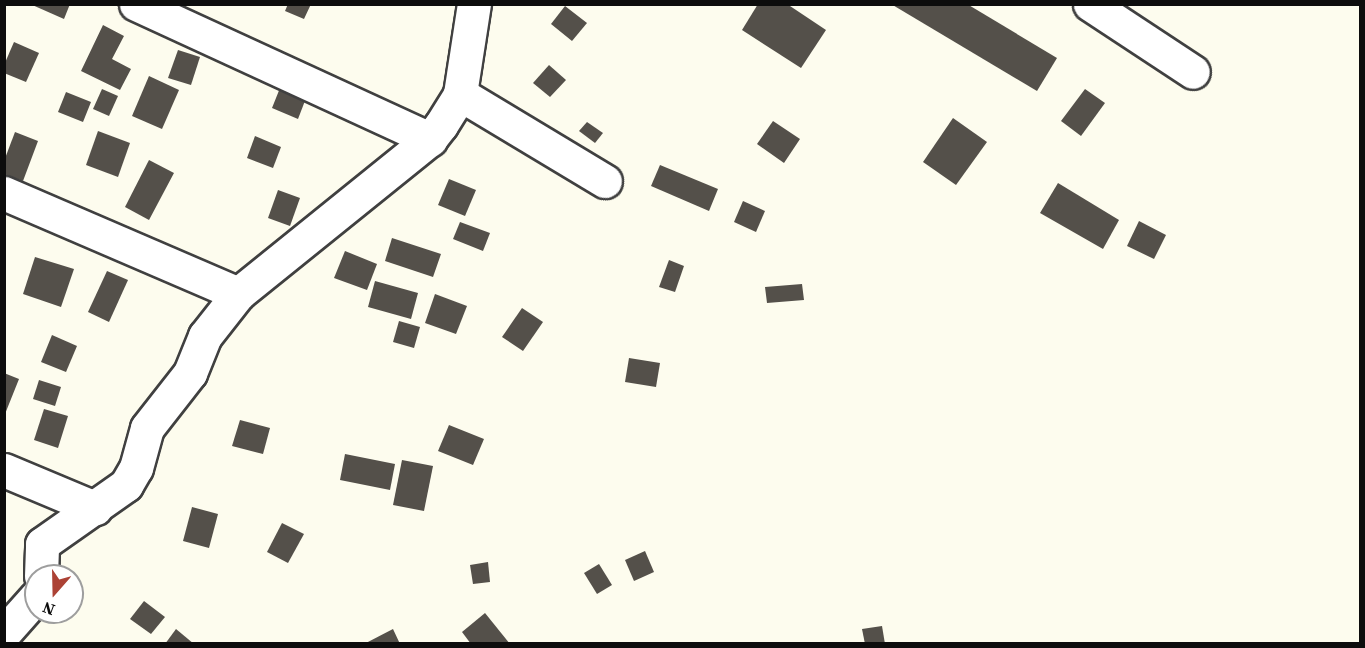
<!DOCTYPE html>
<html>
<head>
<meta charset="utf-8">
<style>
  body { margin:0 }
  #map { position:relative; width:1365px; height:648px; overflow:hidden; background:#fdfcee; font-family:"Source Serif 4",serif }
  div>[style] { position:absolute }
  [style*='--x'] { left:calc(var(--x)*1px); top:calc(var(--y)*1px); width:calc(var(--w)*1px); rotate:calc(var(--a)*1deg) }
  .building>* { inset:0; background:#54504a }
  .roads { filter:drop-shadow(2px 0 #404040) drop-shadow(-2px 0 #404040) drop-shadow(0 2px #404040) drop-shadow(0 -2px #404040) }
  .minor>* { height:33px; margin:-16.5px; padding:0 16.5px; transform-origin:16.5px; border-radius:16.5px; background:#fff }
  span { translate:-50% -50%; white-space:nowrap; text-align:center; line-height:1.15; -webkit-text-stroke:6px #fff; paint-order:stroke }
  .frame { position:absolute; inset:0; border:6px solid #0d0d0d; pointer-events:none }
  .north { position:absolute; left:24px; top:564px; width:60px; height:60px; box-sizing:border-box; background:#fff; border:2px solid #9e9e9e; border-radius:50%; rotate:200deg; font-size:16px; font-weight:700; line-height:24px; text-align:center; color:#0d0d0d }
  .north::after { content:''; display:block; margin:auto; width:21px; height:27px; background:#ac4235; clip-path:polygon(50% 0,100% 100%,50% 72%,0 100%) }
</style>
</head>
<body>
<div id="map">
  <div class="building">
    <div style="clip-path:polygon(30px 4px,70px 4px,64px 19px)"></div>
    <div style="clip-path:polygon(288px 4px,311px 4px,304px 19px,285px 11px)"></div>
    <div style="clip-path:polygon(758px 4px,787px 4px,826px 30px,801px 68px,742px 30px)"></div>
    <div style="clip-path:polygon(891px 4px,967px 4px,1057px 58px,1037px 91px)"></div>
    <div style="clip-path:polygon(565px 6px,587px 23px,572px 41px,551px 24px)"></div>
    <div style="clip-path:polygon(103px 25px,124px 36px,112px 59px,131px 69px,120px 90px,81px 71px)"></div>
    <div style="clip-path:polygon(14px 42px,39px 53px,26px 82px,4px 73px,4px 65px)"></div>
    <div style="clip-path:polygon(178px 50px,200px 57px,191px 85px,168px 78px)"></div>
    <div style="clip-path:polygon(549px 65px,566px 80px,550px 97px,533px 83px)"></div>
    <div style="clip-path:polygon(149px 76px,179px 90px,162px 129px,132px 116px)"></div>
    <div style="clip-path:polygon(282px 83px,308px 93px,298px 119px,272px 108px)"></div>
    <div style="clip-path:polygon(102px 89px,118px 96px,109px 116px,93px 109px)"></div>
    <div style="clip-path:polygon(1085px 89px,1105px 103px,1081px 136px,1061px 121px)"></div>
    <div style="clip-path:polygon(66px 92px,91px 102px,83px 122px,58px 112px)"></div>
    <div style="clip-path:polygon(953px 118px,987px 142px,956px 185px,923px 162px)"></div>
    <div style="clip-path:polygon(773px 121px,800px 139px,784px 163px,757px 144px)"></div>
    <div style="clip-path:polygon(587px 122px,603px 133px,595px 143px,579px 131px)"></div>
    <div style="clip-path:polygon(98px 131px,130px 143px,118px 177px,86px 165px)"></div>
    <div style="clip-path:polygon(15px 132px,38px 141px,23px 181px,4px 174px,4px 161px)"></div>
    <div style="clip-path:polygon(255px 136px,281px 147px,273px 168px,247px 158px)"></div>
    <div style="clip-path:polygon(149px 160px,174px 173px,149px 220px,125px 207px)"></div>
    <div style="clip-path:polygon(660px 165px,718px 189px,709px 211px,651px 186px)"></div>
    <div style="clip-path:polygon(449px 179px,476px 190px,465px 216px,438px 205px)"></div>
    <div style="clip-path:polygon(1058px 183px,1119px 220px,1103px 249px,1040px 213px)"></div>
    <div style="clip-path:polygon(278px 190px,300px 198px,290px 226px,268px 218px)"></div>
    <div style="clip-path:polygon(743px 201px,765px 211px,756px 232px,734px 222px)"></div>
    <div style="clip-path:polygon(1139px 221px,1166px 235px,1154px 259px,1127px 246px)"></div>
    <div style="clip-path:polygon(460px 222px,490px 233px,483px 251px,453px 239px)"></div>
    <div style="clip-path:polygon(392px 238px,441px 254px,433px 277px,385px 261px)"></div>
    <div style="clip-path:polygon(345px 251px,377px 264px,367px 290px,334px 278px)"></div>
    <div style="clip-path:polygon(35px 257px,74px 269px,61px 307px,23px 294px)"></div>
    <div style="clip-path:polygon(669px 260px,684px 266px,675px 292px,659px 287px)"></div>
    <div style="clip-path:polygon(107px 271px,128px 280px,109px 322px,88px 312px)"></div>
    <div style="clip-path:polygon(375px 281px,418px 293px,411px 319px,368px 307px)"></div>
    <div style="clip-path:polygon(802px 284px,804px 300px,767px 303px,765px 287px)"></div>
    <div style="clip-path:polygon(435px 294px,467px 306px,456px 334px,425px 323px)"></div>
    <div style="clip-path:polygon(522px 308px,543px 322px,523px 351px,502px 337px)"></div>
    <div style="clip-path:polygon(399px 321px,420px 327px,414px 348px,393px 342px)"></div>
    <div style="clip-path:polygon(52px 335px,77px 346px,66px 372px,41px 362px)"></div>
    <div style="clip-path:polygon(629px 358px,660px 363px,656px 387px,625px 382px)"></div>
    <div style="clip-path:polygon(4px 373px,19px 379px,5px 414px,4px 414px)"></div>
    <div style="clip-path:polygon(39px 380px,61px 387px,55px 406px,33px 399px)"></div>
    <div style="clip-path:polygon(44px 409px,68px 416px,58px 448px,34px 440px)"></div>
    <div style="clip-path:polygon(240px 420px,270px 428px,263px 454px,232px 446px)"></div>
    <div style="clip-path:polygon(449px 425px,484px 439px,473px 465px,438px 451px)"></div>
    <div style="clip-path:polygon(345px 454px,395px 464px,390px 490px,340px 480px)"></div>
    <div style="clip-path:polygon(402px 460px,433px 466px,424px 511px,393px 505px)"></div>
    <div style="clip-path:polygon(192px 507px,218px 514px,209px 548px,183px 541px)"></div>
    <div style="clip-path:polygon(282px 523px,304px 534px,288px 563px,267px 552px)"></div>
    <div style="clip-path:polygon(645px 551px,654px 572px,634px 581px,625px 560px)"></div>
    <div style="clip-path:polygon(488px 562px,490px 582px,473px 584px,470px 565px)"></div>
    <div style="clip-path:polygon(599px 564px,612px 585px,597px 594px,584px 573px)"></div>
    <div style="clip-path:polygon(144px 601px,165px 617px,151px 634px,130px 619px)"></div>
    <div style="clip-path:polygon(485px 613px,510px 644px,471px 644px,462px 632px)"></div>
    <div style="clip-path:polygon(882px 626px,885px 644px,865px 644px,862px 629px)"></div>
    <div style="clip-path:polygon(176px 629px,194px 644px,165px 644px)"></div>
    <div style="clip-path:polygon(393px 629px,400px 644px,364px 644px)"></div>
  </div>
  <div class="roads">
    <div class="minor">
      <div style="--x:136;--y:4;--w:324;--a:24.7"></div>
      <div style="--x:1090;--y:4;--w:123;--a:33.4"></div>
      <div style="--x:460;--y:94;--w:169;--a:31"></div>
      <div style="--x:4;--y:193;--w:255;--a:23.3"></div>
      <div style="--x:4;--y:470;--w:99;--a:22.7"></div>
      <div style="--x:41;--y:576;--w:32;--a:-88"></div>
      <div style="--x:42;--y:544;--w:103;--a:-35.1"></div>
      <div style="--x:126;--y:485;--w:20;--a:-60"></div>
      <div style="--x:136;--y:468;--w:41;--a:-74.6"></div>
      <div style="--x:147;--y:428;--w:70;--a:-52"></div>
      <div style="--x:190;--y:373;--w:40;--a:-68"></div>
      <div style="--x:205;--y:336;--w:53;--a:-51.8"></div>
      <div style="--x:238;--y:294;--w:247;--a:-38.9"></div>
      <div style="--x:430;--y:139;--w:18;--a:-52"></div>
      <div style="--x:441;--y:125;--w:36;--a:-58"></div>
      <div style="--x:460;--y:94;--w:91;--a:-81.2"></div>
      <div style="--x:4;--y:633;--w:48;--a:-48.4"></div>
    </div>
  </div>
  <div class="frame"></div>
  <div class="north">N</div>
</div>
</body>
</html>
